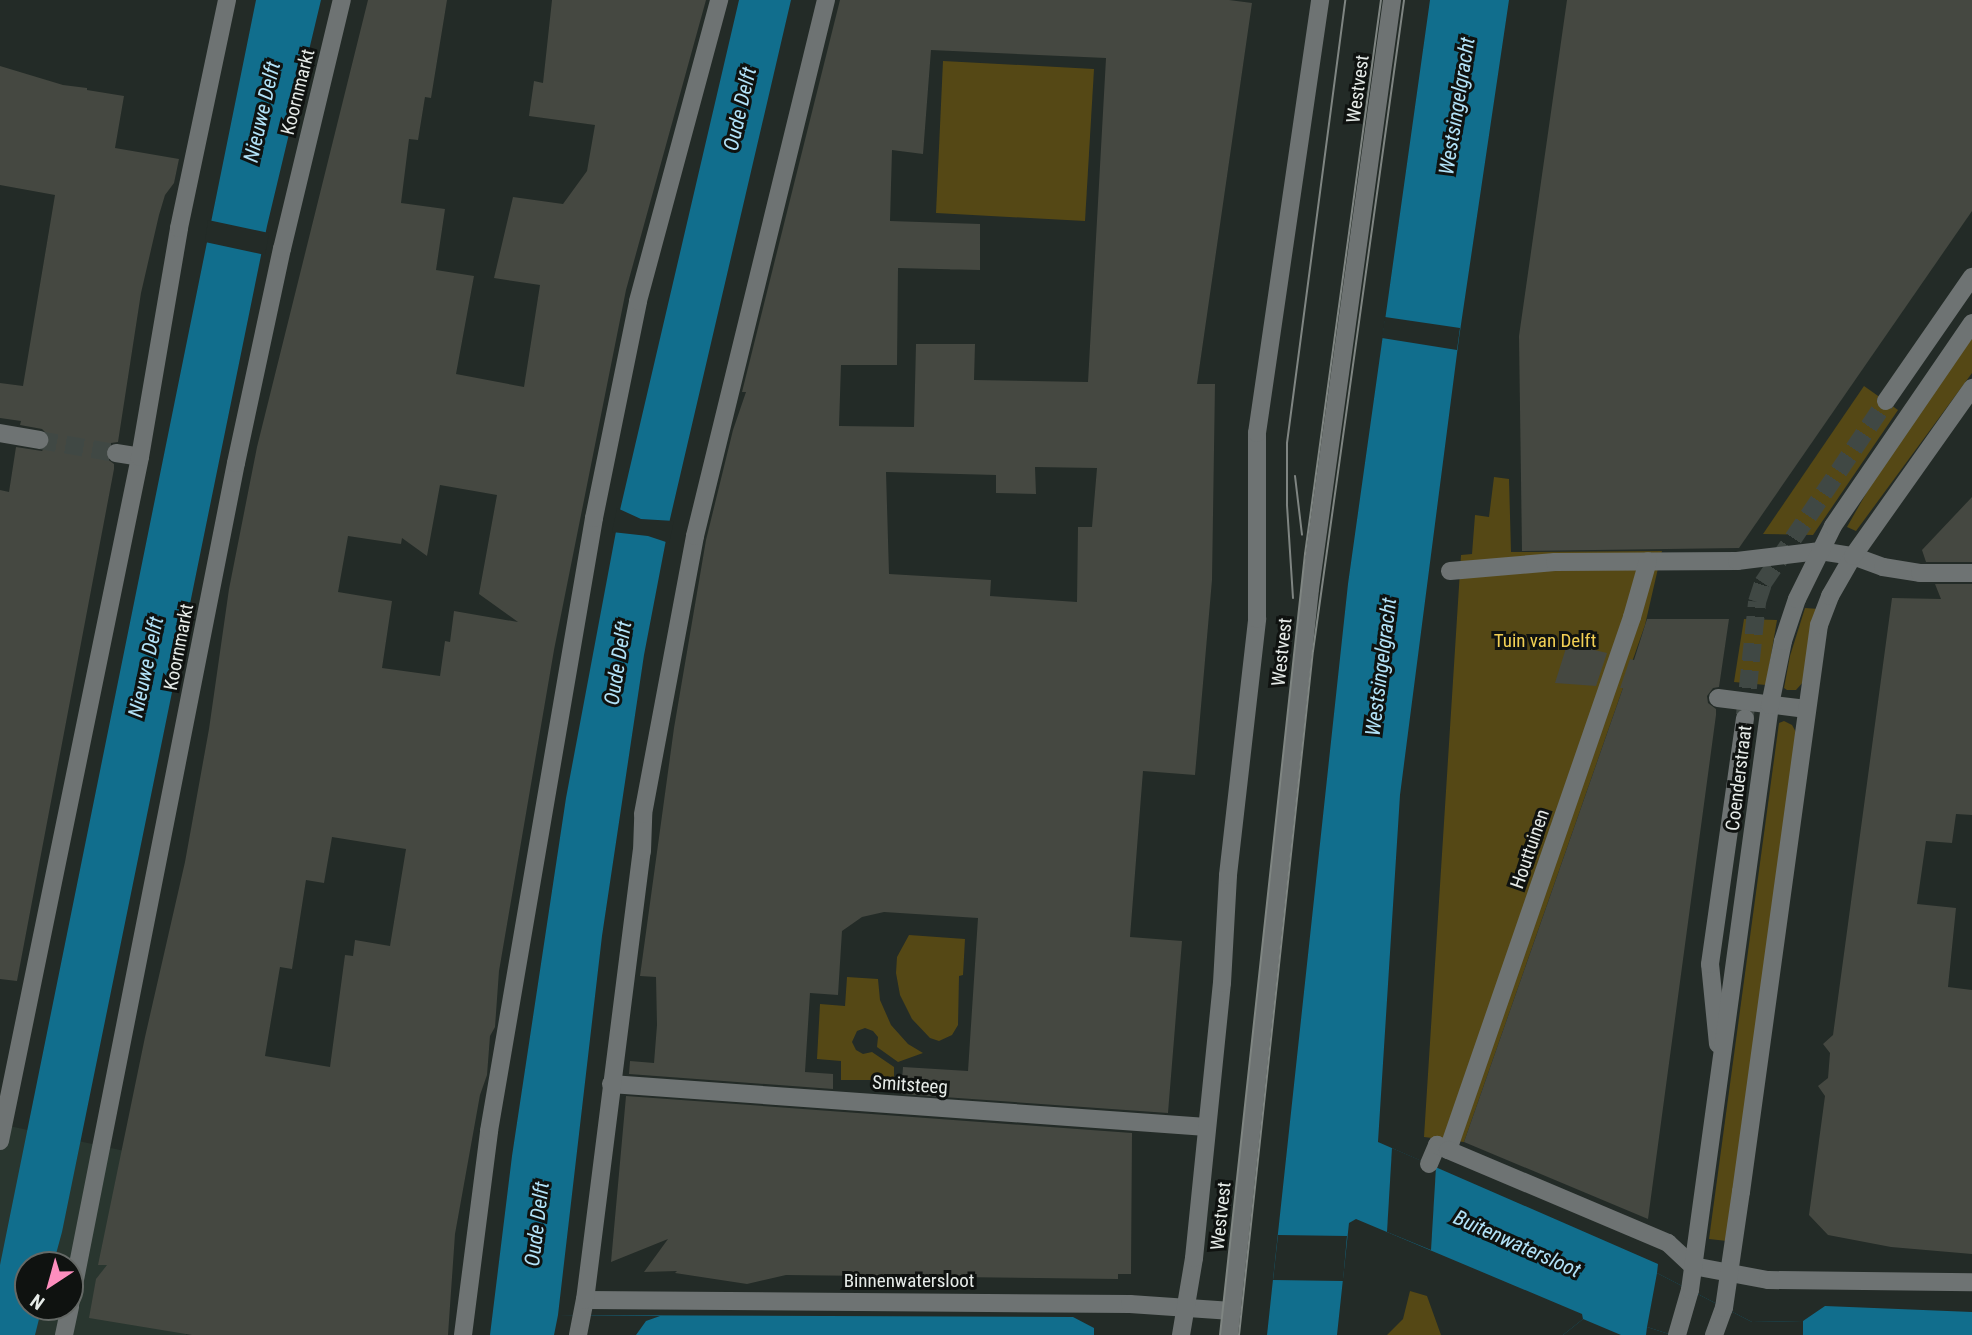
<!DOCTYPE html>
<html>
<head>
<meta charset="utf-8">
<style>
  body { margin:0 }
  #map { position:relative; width:1972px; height:1335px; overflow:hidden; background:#232b27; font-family:"Roboto Condensed",sans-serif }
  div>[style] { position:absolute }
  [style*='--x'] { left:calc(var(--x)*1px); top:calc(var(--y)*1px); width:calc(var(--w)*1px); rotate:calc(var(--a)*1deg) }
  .built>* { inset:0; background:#29362f }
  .green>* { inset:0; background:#554815 }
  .water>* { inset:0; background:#116e8d }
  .pier>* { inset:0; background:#232b27 }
  .building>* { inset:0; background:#454841 }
  .minor-tunnel>* { height:18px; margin-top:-9px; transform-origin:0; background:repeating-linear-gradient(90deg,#404844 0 18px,transparent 0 27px) }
  .minor>* { height:18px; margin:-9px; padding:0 9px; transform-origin:9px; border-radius:9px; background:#6e7373 }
  .tram>* { height:2px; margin:-1px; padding:0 1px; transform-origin:1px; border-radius:1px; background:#7f8582 }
  span { translate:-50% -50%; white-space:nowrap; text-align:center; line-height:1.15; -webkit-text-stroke:6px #0f1210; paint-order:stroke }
  .street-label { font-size:19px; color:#e6ebe8 }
  .park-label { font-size:19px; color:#f2d054 }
  .water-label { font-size:21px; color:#b3e3f9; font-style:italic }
  .north { position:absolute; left:14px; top:1251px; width:70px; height:70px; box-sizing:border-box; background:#0f1210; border:2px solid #656966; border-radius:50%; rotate:216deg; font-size:19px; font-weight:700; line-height:28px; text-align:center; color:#e6ebe8 }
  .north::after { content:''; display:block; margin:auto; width:24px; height:32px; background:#fd8ebe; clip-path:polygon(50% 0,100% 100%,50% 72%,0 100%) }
</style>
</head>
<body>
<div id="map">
  <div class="built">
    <div style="clip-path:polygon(evenodd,0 1124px,217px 1171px,186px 1335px,0 1335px,0 1124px,28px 1265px,70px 1265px,70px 1307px,28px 1307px,28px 1265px)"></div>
  </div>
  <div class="green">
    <div style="clip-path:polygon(943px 61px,1094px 69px,1085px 221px,936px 213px)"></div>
    <div style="clip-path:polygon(1972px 338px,1972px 373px,1856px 531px,1847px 527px,1876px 476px)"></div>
    <div style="clip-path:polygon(1864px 386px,1898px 410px,1813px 535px,1763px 534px)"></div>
    <div style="clip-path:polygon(1494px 477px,1509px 479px,1511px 552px,1662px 551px,1645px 625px,1464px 1142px,1424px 1137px,1461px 555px,1472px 554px,1475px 515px,1489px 517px)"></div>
    <div style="clip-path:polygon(1805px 608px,1819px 609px,1804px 681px,1796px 690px,1787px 690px,1784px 688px,1790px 656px)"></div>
    <div style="clip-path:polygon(1744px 619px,1777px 620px,1766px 685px,1734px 682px)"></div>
    <div style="clip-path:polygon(1784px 721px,1792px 725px,1797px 734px,1727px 1241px,1709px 1239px,1779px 723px)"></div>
    <div style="clip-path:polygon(909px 935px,965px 939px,963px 975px,959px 976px,958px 1025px,952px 1035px,939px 1041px,930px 1038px,912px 1019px,900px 995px,896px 973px,897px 957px)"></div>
    <div style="clip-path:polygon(847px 977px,878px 979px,880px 1000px,891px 1025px,908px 1044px,923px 1053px,898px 1062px,877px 1047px,878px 1037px,873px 1031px,865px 1028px,857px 1031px,852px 1042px,856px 1050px,863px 1054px,872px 1052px,894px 1067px,894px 1080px,841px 1080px,841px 1061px,817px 1059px,820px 1004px,845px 1006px)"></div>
    <div style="clip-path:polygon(1410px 1291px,1427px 1296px,1441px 1335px,1387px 1335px,1403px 1319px)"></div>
  </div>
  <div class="water">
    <div style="clip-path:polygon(256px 0,321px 0,267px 226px,62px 1232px,53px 1265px,28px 1265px,28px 1307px,42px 1307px,35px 1335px,0 1335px,0 1265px)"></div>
    <div style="clip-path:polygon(739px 0,791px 0,670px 519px,644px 655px,602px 936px,558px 1315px,1073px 1317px,1094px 1328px,1094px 1335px,490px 1335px,512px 1156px,566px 798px,620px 510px)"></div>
    <div style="clip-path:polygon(1430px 0,1509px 0,1459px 338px,1400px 795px,1378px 1142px,1658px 1264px,1657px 1273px,1752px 1322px,1803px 1321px,1825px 1306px,1972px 1312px,1972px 1335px,1672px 1335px,1647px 1327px,1646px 1335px,1563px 1335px,1583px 1319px,1582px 1314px,1356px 1219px,1349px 1223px,1337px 1335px,1267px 1335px,1348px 584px)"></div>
  </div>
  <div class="pier">
    <div style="clip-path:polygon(208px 220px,269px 233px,265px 255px,205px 242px)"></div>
    <div style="clip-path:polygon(1385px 317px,1460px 328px,1457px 350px,1382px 338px)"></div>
    <div style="clip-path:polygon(617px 508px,641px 519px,674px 521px,669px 543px,648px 536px,612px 532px)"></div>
    <div style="clip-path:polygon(1392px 1148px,1436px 1167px,1431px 1250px,1387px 1232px)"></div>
    <div style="clip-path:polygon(1278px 1235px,1347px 1236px,1343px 1281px,1273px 1280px)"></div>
    <div style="clip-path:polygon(1657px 1273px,1752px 1322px,1803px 1321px,1803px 1335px,1672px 1335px,1647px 1327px)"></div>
    <div style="clip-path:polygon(558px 1315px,660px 1316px,646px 1321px,636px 1335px,554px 1335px)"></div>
    <div style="clip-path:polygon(1583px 1319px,1621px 1335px,1563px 1335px)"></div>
  </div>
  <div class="building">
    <div style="clip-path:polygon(evenodd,368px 0,447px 0,431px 98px,425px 97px,418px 140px,409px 139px,401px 203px,445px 209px,436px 270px,474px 276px,456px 374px,524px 387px,540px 285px,494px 278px,513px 197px,563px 204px,587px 171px,595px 125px,529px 116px,534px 81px,543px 83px,552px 0,706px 0,626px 290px,554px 650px,499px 971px,495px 1027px,490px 1036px,487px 1075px,480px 1095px,455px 1234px,448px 1335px,192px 1335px,89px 1318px,96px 1279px,107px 1265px,98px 1265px,145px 1037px,185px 862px,209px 729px,229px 589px,257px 447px,368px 0,440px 485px,497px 495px,479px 594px,518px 622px,454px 611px,450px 642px,445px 641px,440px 676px,382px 668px,392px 601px,338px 592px,348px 536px,401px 544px,402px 538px,427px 556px,440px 485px,368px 0,332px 837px,406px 849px,390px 946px,355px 940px,353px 956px,345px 955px,330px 1067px,265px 1056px,280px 967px,292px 969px,306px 880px,324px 883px,332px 837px)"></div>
    <div style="clip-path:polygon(evenodd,840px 0,1229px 0,1252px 3px,1197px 384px,1215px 384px,1212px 580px,1195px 775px,1143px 771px,1130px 937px,1182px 941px,1168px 1113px,901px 1094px,903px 1067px,968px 1071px,978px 918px,884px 912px,862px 917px,842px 931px,838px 995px,810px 993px,805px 1072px,833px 1074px,833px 1089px,629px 1074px,630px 1061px,654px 1063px,657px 1025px,656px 977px,640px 976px,674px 728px,706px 540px,733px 430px,746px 392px,742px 392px,840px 0,931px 50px,1106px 58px,1088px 382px,974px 380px,975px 344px,916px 344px,914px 427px,839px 426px,841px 365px,897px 365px,898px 268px,980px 270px,980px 224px,890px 221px,892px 150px,923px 154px,931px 50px,840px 0,1035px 467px,1097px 468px,1092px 527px,1078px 527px,1077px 602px,990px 596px,991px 580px,889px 574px,886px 472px,996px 475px,996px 493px,1036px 494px,1035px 467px)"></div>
    <div style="clip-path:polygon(1567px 0,1972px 0,1972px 211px,1739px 548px,1522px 551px,1519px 336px)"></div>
    <div style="clip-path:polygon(0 66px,63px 85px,87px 88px,87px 90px,124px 96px,115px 148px,179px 159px,174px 183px,165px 195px,159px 215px,141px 293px,118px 442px,111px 443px,105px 450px,106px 458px,114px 464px,114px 469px,17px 981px,0 979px,0 490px,9px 492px,16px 447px,42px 451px,50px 441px,49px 436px,42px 429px,20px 425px,21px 421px,0 418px,0 383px,23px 386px,55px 195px,0 185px)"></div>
    <div style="clip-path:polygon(1972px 497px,1972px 562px,1926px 562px,1922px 550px)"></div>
    <div style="clip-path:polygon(1935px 584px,1972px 584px,1972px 815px,1956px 814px,1952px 843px,1926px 841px,1917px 904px,1956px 908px,1948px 987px,1972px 990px,1972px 1254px,1891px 1247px,1828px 1235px,1809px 1215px,1825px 1096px,1818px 1086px,1828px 1078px,1830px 1053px,1823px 1044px,1833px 1035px,1892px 598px,1941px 599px)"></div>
    <div style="clip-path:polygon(1647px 619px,1729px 619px,1719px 687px,1713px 688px,1707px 696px,1708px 703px,1716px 709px,1716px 715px,1648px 1219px,1464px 1142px,1623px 688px,1620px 688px,1630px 659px,1634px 660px)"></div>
    <div style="clip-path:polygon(1582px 647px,1607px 653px,1596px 686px,1555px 683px,1566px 648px)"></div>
    <div style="clip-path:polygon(626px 1096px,1132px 1133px,1131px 1274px,1118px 1274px,1118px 1279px,786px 1275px,747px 1284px,675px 1273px,677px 1271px,644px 1272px,668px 1239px,611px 1262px)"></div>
  </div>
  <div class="minor-tunnel">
    <div style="--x:39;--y:440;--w:78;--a:9.6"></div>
    <div style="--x:1745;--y:715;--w:114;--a:-83.9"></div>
    <div style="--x:1757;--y:602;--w:20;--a:-72"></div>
    <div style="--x:1763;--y:583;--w:220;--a:-55.9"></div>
  </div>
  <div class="minor">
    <div style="--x:1886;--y:401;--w:151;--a:-55.3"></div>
    <div style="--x:0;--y:433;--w:40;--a:10"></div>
    <div style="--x:116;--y:453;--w:24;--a:9"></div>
    <div style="--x:1450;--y:571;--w:105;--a:-4.9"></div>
    <div style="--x:1555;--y:562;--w:182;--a:-0.3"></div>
    <div style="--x:1737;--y:561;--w:84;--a:-6.9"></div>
    <div style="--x:1820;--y:551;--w:33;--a:9"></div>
    <div style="--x:1853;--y:556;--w:32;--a:20"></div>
    <div style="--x:1883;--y:567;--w:37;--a:9"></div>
    <div style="--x:1920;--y:573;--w:52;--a:0"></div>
    <div style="--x:1718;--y:698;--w:89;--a:7.1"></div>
    <div style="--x:1718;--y:1044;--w:80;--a:-95.7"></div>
    <div style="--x:1710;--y:964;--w:248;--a:-81.9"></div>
    <div style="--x:611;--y:1084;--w:597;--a:4.13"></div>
    <div style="--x:0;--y:1141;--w:698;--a:-78.43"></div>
    <div style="--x:140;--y:457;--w:232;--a:-80.3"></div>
    <div style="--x:179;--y:228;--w:233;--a:-78.1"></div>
    <div style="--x:1448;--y:1150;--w:564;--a:-70.95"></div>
    <div style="--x:1632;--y:617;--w:58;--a:-74.1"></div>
    <div style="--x:1429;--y:1164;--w:21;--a:-67"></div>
    <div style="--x:1437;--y:1145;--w:12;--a:24"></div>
    <div style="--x:1448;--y:1150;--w:239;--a:22.9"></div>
    <div style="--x:1668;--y:1243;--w:34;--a:43"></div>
    <div style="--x:1693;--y:1266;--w:76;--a:10.6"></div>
    <div style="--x:1768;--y:1280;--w:204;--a:0.6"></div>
    <div style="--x:585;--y:1300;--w:545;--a:0.42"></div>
    <div style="--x:1130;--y:1304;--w:102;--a:3.9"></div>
    <div style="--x:70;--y:1305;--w:858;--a:-78.85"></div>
    <div style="--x:236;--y:463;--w:219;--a:-77.9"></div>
    <div style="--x:282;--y:249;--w:256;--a:-76.5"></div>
    <div style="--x:64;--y:1335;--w:29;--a:-78"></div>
    <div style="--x:463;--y:1335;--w:206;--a:-82.7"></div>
    <div style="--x:489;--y:1131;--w:622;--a:-80.28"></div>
    <div style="--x:594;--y:518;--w:221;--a:-78.5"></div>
    <div style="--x:638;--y:301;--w:312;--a:-74.9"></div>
    <div style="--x:578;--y:1335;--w:36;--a:-79"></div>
    <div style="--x:585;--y:1300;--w:453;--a:-82.8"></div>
    <div style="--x:642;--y:851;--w:37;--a:-88"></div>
    <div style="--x:643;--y:814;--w:283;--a:-79.4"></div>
    <div style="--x:695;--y:536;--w:552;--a:-76.27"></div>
    <div style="--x:1181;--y:1335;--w:78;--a:-80.4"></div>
    <div style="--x:1194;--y:1258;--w:276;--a:-84.2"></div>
    <div style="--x:1222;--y:983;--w:108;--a:-86.8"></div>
    <div style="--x:1228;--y:875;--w:258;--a:-83.5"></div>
    <div style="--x:1257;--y:619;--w:186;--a:-90"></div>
    <div style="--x:1257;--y:433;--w:438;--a:-81.7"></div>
    <div style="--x:1229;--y:1335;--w:750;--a:-83.8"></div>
    <div style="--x:1310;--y:589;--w:595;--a:-82.07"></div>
    <div style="--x:1677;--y:1335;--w:47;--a:-73.9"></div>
    <div style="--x:1690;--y:1290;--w:590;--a:-82.21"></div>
    <div style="--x:1770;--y:705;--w:65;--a:-78.5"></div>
    <div style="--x:1783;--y:641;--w:44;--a:-71.6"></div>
    <div style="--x:1797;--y:599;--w:81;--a:-63.7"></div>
    <div style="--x:1833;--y:526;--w:246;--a:-55.6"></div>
    <div style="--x:1714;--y:1335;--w:29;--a:-70"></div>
    <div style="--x:1724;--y:1308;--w:117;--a:-81.7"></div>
    <div style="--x:1741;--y:1192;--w:572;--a:-82.17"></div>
    <div style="--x:1819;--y:625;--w:31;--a:-69"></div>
    <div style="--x:1830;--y:596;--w:46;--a:-60.1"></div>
    <div style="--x:1853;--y:556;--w:206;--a:-54.7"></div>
  </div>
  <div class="tram">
    <div style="--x:1295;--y:476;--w:59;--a:83.2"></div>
    <div style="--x:1293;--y:598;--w:94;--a:-93.7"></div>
    <div style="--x:1287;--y:504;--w:61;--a:-90"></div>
    <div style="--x:1287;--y:443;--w:447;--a:-82.5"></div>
    <div style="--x:1220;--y:1335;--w:786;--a:-83.79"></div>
    <div style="--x:1305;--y:554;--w:559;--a:-82.19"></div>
    <div style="--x:1239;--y:1335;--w:688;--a:-83.83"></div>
    <div style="--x:1313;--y:651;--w:657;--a:-82.04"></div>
  </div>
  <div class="street-label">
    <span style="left:1358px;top:89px;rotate:-82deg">Westvest</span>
    <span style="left:298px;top:92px;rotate:-76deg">Koornmarkt</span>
    <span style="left:179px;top:647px;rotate:-79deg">Koornmarkt</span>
    <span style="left:1282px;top:652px;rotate:-84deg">Westvest</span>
    <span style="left:1739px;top:778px;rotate:-83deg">Coenderstraat</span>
    <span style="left:1530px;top:849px;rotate:-71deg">Houttuinen</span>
    <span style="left:910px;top:1085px;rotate:4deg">Smitsteeg</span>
    <span style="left:1221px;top:1216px;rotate:-84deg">Westvest</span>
    <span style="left:909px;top:1281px">Binnenwatersloot</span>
  </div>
  <div class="park-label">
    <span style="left:1545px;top:641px">Tuin van Delft</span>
  </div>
  <div class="water-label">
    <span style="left:1457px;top:106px;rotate:-81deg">Westsingelgracht</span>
    <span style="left:740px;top:109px;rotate:-77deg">Oude Delft</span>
    <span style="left:262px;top:112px;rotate:-77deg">Nieuwe Delft</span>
    <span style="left:618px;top:663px;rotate:-81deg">Oude Delft</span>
    <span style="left:146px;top:667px;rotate:-78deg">Nieuwe Delft</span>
    <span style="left:1381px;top:667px;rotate:-83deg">Westsingelgracht</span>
    <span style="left:537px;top:1224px;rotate:-83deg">Oude Delft</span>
    <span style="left:1517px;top:1244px;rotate:24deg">Buitenwatersloot</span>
  </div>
  <div class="north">N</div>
</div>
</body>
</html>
